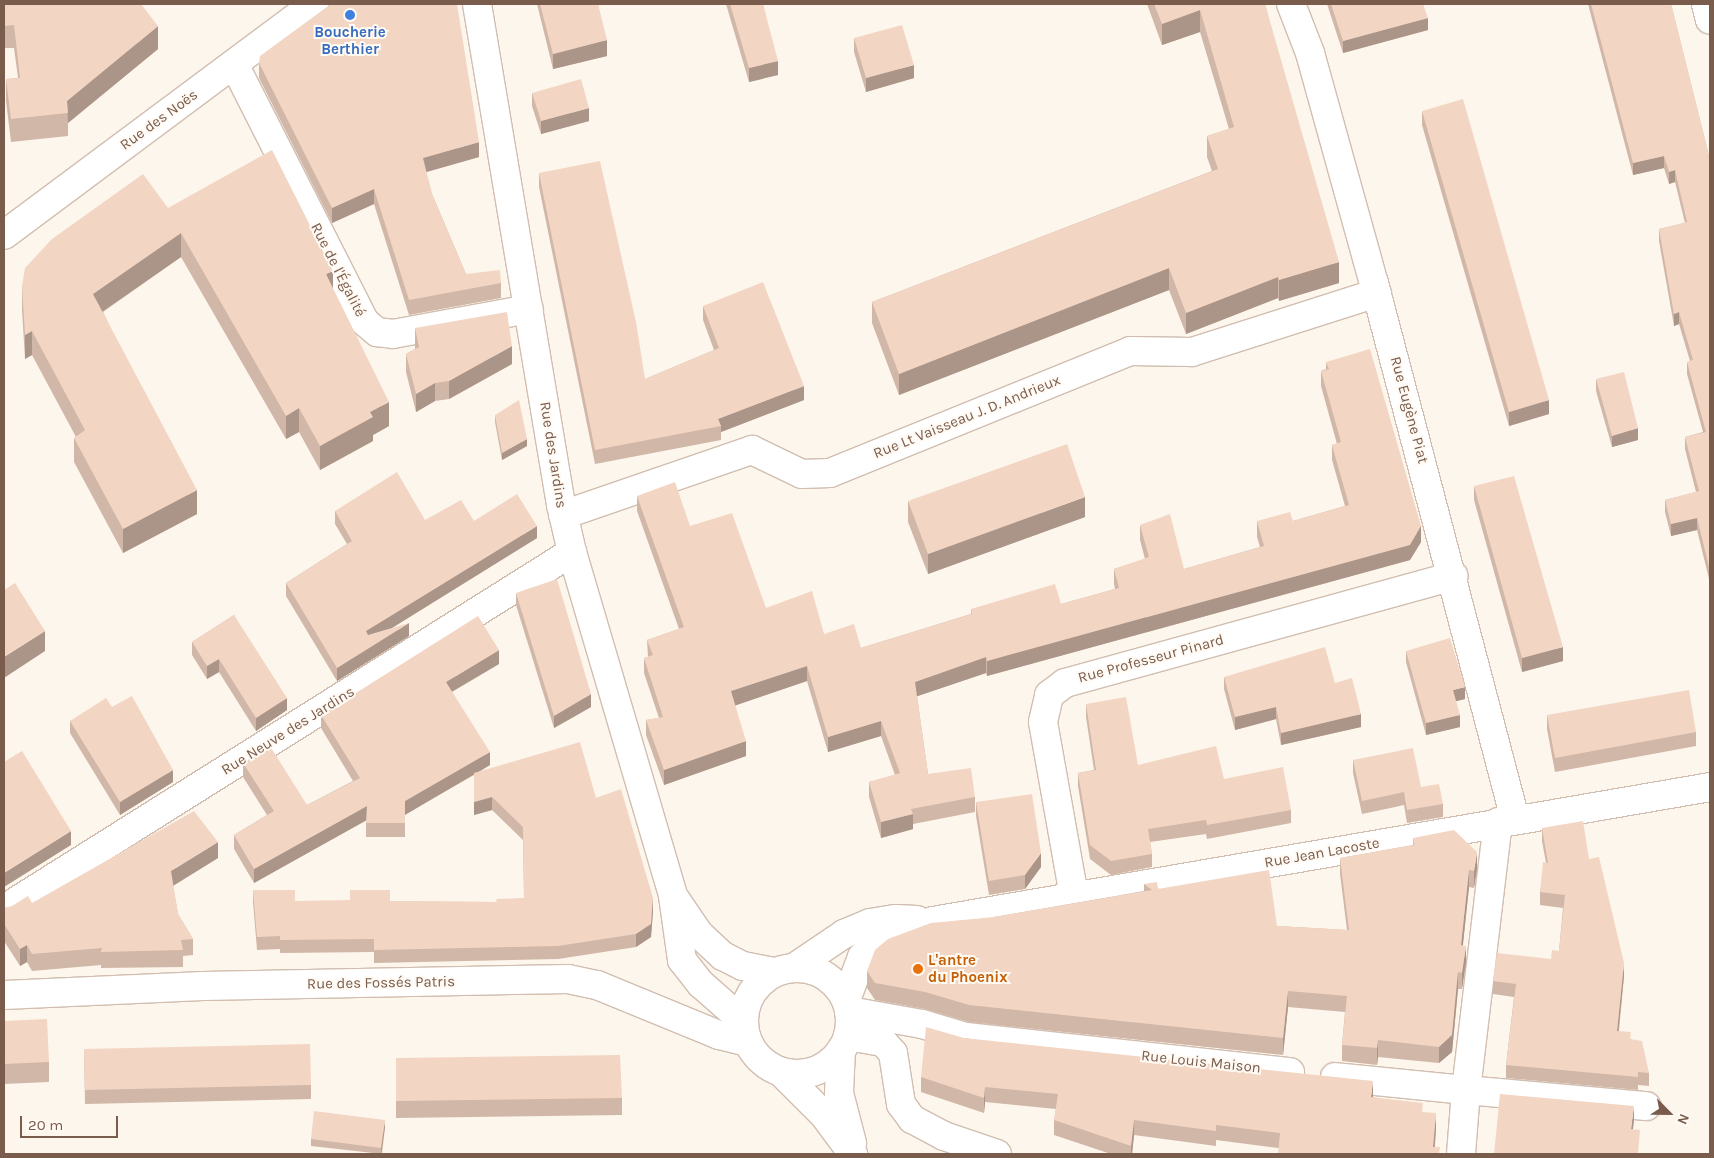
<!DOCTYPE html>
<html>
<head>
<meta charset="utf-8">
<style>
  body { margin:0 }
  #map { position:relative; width:1714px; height:1158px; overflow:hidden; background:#fdf6ec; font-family:Karla,sans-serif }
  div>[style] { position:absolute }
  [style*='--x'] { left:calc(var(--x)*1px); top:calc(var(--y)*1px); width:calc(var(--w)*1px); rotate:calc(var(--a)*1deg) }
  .roads { filter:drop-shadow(1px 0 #d1beb0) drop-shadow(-1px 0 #d1beb0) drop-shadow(0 1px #d1beb0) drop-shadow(0 -1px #d1beb0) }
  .minor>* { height:28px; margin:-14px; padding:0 14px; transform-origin:14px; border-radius:14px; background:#fff }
  .tertiary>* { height:28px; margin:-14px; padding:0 14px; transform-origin:14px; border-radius:14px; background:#fff }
  .tertiary>.ring { margin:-14px; padding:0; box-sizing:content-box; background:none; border:28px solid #fff; border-radius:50% }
  .wall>* { inset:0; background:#d1b7a8 }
  .shaded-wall>* { inset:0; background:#aa9588 }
  .building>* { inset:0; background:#f3d5c3 }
  .dots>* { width:14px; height:14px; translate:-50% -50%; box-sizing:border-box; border:2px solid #fffaf3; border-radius:50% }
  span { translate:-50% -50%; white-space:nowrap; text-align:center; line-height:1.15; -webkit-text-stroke:4px #fffaf3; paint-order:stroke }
  .shop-label { font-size:15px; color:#366cbe; font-weight:700 }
  .street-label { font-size:15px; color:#7a5c4d }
  .food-label { font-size:15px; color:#c56008; font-weight:700 }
  .left { translate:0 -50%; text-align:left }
  .frame { position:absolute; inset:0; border:5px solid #7a5c4d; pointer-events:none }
  .north { position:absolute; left:1644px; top:1088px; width:50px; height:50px; -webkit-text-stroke:4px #fffaf3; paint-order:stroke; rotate:113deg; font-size:14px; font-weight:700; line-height:20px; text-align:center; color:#7a5c4d }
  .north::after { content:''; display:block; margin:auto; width:18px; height:22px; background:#7a5c4d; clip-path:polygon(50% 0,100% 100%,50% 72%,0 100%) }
  .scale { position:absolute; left:20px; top:1116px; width:98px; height:22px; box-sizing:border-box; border:2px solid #7a5c4d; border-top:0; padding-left:6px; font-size:15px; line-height:18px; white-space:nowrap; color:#7a5c4d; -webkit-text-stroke:4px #fffaf3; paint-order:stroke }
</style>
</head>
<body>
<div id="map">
  <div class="roads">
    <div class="minor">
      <div style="--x:1291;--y:4;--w:53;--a:68.8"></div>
      <div style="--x:1310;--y:53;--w:239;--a:74.5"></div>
      <div style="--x:1374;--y:283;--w:554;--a:75.26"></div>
      <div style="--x:1706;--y:4;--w:16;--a:76"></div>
      <div style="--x:234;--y:64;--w:289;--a:63.1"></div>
      <div style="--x:365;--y:322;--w:16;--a:40"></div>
      <div style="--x:377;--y:332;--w:16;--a:7"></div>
      <div style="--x:393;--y:334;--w:138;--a:-10.4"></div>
      <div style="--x:563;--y:515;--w:200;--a:-19"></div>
      <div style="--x:752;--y:450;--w:55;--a:25.6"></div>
      <div style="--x:802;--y:474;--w:28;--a:-2"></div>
      <div style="--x:830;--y:473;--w:324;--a:-22.1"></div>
      <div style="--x:1130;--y:351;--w:62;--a:0.9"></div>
      <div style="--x:1192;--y:352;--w:194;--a:-17.7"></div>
      <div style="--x:1074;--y:896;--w:177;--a:-100.1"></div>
      <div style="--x:1043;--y:722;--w:28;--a:-77"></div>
      <div style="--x:1049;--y:695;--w:20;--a:-37"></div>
      <div style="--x:1065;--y:683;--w:403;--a:-15.4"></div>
      <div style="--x:4;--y:909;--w:671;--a:-32.15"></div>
      <div style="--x:795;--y:967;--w:59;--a:-34"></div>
      <div style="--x:844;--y:934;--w:28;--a:-23"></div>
      <div style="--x:870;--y:923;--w:26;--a:-9"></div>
      <div style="--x:896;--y:919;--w:21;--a:3"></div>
      <div style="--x:4;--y:995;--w:199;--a:-2.6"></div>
      <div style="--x:203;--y:986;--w:365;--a:-1.1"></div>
      <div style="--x:568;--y:979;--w:30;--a:12"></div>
      <div style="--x:597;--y:985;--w:132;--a:22.3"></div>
      <div style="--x:719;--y:1035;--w:30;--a:14"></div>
      <div style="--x:846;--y:1000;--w:46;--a:-69.6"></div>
      <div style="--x:862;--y:957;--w:23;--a:-40"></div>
      <div style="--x:880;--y:942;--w:57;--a:-21.6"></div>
      <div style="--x:933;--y:921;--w:788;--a:-9.78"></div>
      <div style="--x:849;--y:1011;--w:74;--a:10.1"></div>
      <div style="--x:922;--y:1024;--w:46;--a:16.5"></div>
      <div style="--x:966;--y:1037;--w:326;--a:6.2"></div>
      <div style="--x:848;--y:1036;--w:36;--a:10"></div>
      <div style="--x:883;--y:1042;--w:15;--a:48"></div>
      <div style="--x:893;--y:1053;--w:52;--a:81.1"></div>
      <div style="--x:901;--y:1104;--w:19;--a:54"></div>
      <div style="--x:912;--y:1119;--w:36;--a:28"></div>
      <div style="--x:944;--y:1136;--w:56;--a:18.8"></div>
      <div style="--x:1335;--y:1077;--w:132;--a:5.7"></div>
      <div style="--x:1466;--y:1090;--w:270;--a:-83.2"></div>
      <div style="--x:1461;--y:1154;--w:64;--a:-85.5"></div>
      <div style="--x:1466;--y:1090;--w:181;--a:5.1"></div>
    </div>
    <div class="tertiary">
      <div style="--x:477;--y:4;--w:508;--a:80.48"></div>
      <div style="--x:561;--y:505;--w:48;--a:76.8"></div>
      <div style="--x:572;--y:552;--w:359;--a:73.6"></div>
      <div style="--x:673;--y:896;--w:65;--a:82"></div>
      <div style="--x:682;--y:960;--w:31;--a:52"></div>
      <div style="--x:701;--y:984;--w:56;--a:41.4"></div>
      <div style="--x:4;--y:235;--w:387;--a:-36.7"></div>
      <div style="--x:676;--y:900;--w:40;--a:56"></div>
      <div style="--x:698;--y:933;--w:34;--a:43"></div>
      <div style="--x:723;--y:956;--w:22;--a:27"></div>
      <div style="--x:743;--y:966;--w:33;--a:11"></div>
      <div class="ring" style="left:744px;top:968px;width:78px;height:78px"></div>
      <div style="--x:841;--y:1050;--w:43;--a:92.7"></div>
      <div style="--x:839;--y:1093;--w:52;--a:75.4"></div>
      <div style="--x:781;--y:1072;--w:61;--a:45"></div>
      <div style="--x:824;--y:1115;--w:49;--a:53.4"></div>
    </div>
  </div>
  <div class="wall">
    <div style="clip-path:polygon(4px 4px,158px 49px,68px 123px,68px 136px,11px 142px,6px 101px,6px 79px,18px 78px,14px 48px,4px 48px)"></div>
    <div style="clip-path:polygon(537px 4px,598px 4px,607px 56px,553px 69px)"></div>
    <div style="clip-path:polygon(726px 4px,763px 4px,778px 75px,749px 82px)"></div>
    <div style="clip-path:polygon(1147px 4px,1265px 4px,1339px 283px,1279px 301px,1278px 298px,1186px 334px,1169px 290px,899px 395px,872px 323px,872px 302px,1212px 171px,1207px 157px,1207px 136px,1229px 129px,1200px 32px,1162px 45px)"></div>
    <div style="clip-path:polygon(1327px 4px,1423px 4px,1428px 30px,1343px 53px)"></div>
    <div style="clip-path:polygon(1588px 4px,1671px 4px,1710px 160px,1710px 583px,1697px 530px,1671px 536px,1665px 512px,1665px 500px,1696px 492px,1685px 449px,1685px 437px,1703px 432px,1687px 374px,1687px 362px,1690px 361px,1679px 324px,1674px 326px,1659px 241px,1659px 229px,1685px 223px,1675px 182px,1669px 184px,1664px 168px,1633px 175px)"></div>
    <div style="clip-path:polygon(854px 38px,914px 78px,866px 92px,854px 52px)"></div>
    <div style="clip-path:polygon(259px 63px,479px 157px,426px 172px,432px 194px,466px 274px,501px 283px,501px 298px,409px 315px,374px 204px,332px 223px,259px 78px)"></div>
    <div style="clip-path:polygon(532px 93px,589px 121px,541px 134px,532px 106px)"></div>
    <div style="clip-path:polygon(1422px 111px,1549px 414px,1509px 426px,1422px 125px)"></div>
    <div style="clip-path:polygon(539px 173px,645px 379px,714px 350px,703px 320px,703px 306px,804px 400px,721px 432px,721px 440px,595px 464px,539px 187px)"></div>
    <div style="clip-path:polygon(168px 208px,333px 289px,389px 426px,373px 435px,373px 441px,320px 470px,299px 432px,286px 439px,181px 257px,103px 312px,197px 514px,123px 553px,74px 462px,74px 438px,76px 437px,32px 355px,25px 359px,22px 310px,22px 286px)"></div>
    <div style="clip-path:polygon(415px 328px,512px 364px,449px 399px,435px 401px,416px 412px,406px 372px,406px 354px,415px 349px)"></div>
    <div style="clip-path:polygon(1326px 362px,1421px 542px,1410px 560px,987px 676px,986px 673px,917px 696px,928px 774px,975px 797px,975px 812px,913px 824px,913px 829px,881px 838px,869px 797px,869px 782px,895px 775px,881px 736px,828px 752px,807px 681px,735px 705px,746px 756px,664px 785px,646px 735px,646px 720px,659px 718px,644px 673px,644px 658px,648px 657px,647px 640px,679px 629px,637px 511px,637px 496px,690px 526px,766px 608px,824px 634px,861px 648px,971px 614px,971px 609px,1061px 604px,1115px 589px,1114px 584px,1114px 569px,1145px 559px,1140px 540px,1140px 525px,1184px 569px,1260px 547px,1257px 537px,1257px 521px,1293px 521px,1345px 506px,1332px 460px,1332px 445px,1337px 444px,1321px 386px,1321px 371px,1326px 369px)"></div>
    <div style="clip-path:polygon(1596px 379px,1638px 440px,1612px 447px,1596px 391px)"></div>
    <div style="clip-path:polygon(495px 415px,527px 446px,502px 460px,495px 422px)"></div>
    <div style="clip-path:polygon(1474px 486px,1563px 661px,1522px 672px,1474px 500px)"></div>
    <div style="clip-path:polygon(908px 501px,1085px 517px,928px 574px,908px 522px)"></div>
    <div style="clip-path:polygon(335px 511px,425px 520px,474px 521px,537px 538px,392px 628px,409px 636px,337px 681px,286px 596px,286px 583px,347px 544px,335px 524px)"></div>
    <div style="clip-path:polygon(516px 593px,591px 707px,554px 728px,516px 605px)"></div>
    <div style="clip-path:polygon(234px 615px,287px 710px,256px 731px,219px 672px,207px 679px,192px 655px,192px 642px)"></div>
    <div style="clip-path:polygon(1406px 651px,1465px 699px,1456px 701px,1460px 727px,1426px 735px,1406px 662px)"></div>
    <div style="clip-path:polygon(499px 664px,452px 692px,490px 765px,479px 772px,596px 798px,653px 911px,651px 937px,636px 947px,558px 959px,374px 963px,374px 952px,280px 953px,280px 949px,257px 950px,253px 902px,253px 890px,295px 901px,496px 902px,524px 898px,523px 840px,492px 810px,474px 815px,474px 775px,405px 814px,405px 837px,366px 837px,366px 820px,254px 883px,234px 849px,234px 835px,267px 815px,243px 777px,243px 763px,307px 805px,353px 781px,321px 728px,321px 715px)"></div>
    <div style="clip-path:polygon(1224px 677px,1335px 683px,1361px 727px,1281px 745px,1276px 719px,1235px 730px,1224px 689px)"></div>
    <div style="clip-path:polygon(1086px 704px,1138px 765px,1224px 779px,1291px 810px,1291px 823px,1207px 839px,1206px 834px,1150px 842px,1152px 854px,1152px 867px,1111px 875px,1090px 859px,1078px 786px,1078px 773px,1094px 770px,1086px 717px)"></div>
    <div style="clip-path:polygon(112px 707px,173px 782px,120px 815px,70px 733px,70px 721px)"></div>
    <div style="clip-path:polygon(1547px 715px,1696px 732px,1696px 746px,1555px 772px,1547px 729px)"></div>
    <div style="clip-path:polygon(1353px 760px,1421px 787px,1443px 804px,1443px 817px,1407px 823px,1404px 805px,1362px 814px,1353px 773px)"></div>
    <div style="clip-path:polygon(976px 802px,1041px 867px,1025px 889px,989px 895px,976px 816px)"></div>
    <div style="clip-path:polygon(1542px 828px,1589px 859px,1624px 976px,1619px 1031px,1631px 1039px,1649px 1073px,1649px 1086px,1638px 1085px,1638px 1090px,1506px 1078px,1506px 1065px,1514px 997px,1493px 994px,1493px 981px,1551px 959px,1559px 951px,1563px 908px,1540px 905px,1540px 892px,1546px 863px,1542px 841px)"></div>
    <div style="clip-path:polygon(1413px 838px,1477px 869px,1474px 888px,1469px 887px,1463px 945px,1466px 962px,1462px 989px,1458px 989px,1452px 1052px,1439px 1063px,1378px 1057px,1377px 1065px,1342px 1061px,1342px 1045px,1345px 1012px,1288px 1007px,1283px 1055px,969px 1022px,925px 1009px,875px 1000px,867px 988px,867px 971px,994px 917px,1144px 891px,1144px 884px,1277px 926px,1347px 930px,1340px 874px,1340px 858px,1413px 845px)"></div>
    <div style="clip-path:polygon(218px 858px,173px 886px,178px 914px,193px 939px,193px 955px,183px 956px,183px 967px,101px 968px,101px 965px,32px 971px,27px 962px,20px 966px,4px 941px,4px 908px,32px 903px)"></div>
    <div style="clip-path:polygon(4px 1021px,49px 1062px,49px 1082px,4px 1084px)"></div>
    <div style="clip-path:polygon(964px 1038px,1373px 1097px,1423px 1112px,1436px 1128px,1435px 1147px,1440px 1154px,1278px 1148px,1216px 1140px,1216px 1146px,1134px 1135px,1132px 1154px,1111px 1154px,1054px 1135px,1054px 1120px,1056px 1109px,985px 1102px,984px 1113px,921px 1092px,921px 1077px)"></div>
    <div style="clip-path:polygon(84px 1049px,311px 1085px,311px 1099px,85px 1104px)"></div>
    <div style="clip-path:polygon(396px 1058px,622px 1098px,622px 1115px,396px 1118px)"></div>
    <div style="clip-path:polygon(385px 1127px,382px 1154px,311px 1146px,311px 1139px)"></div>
  </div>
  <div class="shaded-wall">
    <div style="clip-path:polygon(1200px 10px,1200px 32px,1162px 45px,1162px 24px)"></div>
    <div style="clip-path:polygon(1428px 18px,1428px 30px,1343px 53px,1343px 41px)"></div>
    <div style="clip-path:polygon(158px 26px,158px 49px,68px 123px,67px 101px)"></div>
    <div style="clip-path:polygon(607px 40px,607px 56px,553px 69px,553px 54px)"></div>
    <div style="clip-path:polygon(778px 61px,778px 75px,749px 82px,749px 68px)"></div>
    <div style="clip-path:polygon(914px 65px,914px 78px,866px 92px,866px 78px)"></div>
    <div style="clip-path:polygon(589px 108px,589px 121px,541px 134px,541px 121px)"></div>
    <div style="clip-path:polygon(479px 142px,479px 157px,423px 173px,423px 158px)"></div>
    <div style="clip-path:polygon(1664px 156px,1664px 168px,1633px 175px,1633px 163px)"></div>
    <div style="clip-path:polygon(1675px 170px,1675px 182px,1669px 184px,1669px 172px)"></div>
    <div style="clip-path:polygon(374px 189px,374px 204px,332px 223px,332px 208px)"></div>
    <div style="clip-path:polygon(181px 233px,181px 257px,93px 318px,93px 294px)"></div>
    <div style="clip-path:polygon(1339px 262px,1339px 283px,1279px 301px,1279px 280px)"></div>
    <div style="clip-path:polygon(1169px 268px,1169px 290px,899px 395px,899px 374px)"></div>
    <div style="clip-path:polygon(333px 271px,333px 294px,326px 274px)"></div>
    <div style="clip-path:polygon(1278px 277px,1278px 298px,1186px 334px,1186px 313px)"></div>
    <div style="clip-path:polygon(1679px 312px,1679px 324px,1674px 326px,1674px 314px)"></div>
    <div style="clip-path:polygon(32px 331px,32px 355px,25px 359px,25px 335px)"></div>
    <div style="clip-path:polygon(512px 346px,512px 364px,449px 399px,449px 381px)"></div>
    <div style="clip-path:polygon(435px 383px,435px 401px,416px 412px,416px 394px)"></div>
    <div style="clip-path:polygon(804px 386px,804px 400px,721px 432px,721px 426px,718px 419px)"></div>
    <div style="clip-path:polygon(1549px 400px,1549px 414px,1509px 426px,1509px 412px)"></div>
    <div style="clip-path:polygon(389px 402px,389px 426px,373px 435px,373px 441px,320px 470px,320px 446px,370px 412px)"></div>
    <div style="clip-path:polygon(299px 408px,299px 432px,286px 439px,286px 416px)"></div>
    <div style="clip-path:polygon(1638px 428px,1638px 440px,1612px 447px,1612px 436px)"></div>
    <div style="clip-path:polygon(527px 439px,527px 446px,502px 460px,502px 453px)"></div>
    <div style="clip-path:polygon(197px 490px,197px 514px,123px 553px,123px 529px)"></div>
    <div style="clip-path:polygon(1085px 497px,1085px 517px,928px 574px,928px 554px)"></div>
    <div style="clip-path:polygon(1697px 518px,1697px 530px,1671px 536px,1671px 524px)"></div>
    <div style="clip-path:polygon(537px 526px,537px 538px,366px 644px,366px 631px)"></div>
    <div style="clip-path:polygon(1421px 526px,1421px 542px,1410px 560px,987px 676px,987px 661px)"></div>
    <div style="clip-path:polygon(409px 623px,409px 636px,337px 681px,337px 668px)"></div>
    <div style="clip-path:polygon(45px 631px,45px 651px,4px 678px,4px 657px)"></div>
    <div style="clip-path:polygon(1563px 647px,1563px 661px,1522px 672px,1522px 658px)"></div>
    <div style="clip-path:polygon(499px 650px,499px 664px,446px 695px,446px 682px)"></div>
    <div style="clip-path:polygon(986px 657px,986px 673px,915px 697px,915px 682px)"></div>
    <div style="clip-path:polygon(219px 659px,219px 672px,207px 679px,207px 666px)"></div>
    <div style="clip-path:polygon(807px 666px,807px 681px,731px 707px,731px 691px)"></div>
    <div style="clip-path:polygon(1465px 687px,1465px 699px,1453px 702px,1453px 690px)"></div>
    <div style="clip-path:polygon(591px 694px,591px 707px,554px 728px,554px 716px)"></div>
    <div style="clip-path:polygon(287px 698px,287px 710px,256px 731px,256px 718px)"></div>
    <div style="clip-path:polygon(1276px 707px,1276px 719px,1235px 730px,1235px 717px)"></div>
    <div style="clip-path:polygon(1361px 714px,1361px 727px,1281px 745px,1281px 733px)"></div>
    <div style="clip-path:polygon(1460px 715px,1460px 727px,1426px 735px,1426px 723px)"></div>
    <div style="clip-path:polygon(881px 721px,881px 736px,828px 752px,828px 737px)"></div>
    <div style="clip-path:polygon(746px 741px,746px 756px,664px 785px,664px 770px)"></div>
    <div style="clip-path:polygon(490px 752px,490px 765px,405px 815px,405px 801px)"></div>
    <div style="clip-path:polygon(173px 770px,173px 782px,120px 815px,120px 802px)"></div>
    <div style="clip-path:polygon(492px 797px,492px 810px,474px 815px,474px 802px)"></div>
    <div style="clip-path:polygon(367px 806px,367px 820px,254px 883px,254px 869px)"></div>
    <div style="clip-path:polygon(913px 814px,913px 829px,881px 838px,881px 822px)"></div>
    <div style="clip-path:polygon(71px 831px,71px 845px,4px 887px,4px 873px)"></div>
    <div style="clip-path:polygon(218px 842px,218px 858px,171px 887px,171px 871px)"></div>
    <div style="clip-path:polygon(1477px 852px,1477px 869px,1474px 888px,1474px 871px)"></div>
    <div style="clip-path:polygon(1041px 853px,1041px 867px,1025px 889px,1025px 875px)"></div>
    <div style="clip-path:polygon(1469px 870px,1469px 887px,1461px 962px,1461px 945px)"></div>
    <div style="clip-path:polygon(653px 898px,653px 911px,651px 937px,636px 947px,636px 934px)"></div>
    <div style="clip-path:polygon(27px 945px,27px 962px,20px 966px,20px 949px)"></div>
    <div style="clip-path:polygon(1466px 946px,1466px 962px,1462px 989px,1462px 973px)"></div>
    <div style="clip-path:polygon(1624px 963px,1624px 976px,1617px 1044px,1617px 1031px)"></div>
    <div style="clip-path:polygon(1458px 972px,1458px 989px,1452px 1052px,1439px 1063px,1439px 1047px)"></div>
    <div style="clip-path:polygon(1288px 991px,1288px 1007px,1283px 1055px,1283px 1038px)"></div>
    <div style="clip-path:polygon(1378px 1040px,1378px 1057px,1377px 1065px,1377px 1048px)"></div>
    <div style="clip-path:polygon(1373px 1081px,1373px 1096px,1371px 1112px,1371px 1097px)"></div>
    <div style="clip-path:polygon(985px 1087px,985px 1102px,984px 1113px,984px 1098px)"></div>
    <div style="clip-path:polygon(1634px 1106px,1634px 1121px,1631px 1144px,1631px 1129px)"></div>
    <div style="clip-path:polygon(1436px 1113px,1436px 1128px,1434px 1154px,1433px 1147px)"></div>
    <div style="clip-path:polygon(385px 1120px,385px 1127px,381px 1154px,381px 1148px)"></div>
    <div style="clip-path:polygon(1134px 1120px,1134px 1135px,1132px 1154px,1131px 1154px,1131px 1146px)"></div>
  </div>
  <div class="building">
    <div style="clip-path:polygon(4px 4px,141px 4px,158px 26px,67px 101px,68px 113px,11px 119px,6px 79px,20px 78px,14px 25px,4px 26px)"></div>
    <div style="clip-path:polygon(331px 4px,457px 4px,479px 142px,423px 158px,432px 194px,466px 274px,500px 270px,501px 283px,409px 300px,374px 189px,332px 208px,259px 63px,260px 56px)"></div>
    <div style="clip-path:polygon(540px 4px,598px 4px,607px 40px,553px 54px)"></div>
    <div style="clip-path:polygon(730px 4px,763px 4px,778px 61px,749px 68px)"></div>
    <div style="clip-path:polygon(1154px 4px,1265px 4px,1339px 262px,1279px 280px,1278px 277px,1186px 313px,1169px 268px,899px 374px,872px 302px,1218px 169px,1207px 136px,1234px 127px,1200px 10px,1162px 24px)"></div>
    <div style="clip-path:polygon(1331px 4px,1423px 4px,1428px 18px,1343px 41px)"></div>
    <div style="clip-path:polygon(1591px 4px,1671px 4px,1710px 160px,1710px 571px,1697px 518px,1671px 524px,1665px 500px,1699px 491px,1685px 437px,1706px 432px,1687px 362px,1693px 360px,1679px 312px,1674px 314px,1659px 229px,1687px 222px,1675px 170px,1669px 172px,1664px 156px,1633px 163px)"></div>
    <div style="clip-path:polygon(902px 25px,914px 65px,866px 78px,854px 38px)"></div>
    <div style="clip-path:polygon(581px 79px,589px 108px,541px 121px,532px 93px)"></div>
    <div style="clip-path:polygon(1463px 99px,1549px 400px,1509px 412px,1422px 111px)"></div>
    <div style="clip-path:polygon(272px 150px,333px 271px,326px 274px,389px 402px,370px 412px,373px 417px,320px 446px,299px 408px,286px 416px,181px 233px,93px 294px,197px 490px,123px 529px,74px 438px,85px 430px,32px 331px,25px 335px,22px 286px,25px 268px,52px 239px,143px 174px,168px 208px)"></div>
    <div style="clip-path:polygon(600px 161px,636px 322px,645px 379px,719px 348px,703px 306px,763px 282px,804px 386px,718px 419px,721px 426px,595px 450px,539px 173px)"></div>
    <div style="clip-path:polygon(507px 312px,512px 346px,449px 381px,435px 383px,416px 394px,406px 354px,419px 347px,415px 328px)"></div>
    <div style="clip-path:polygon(1370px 349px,1421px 526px,1410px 545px,987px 661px,986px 657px,915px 682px,928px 774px,971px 768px,975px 797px,911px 809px,913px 814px,881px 822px,869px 782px,900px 773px,881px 721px,828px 737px,807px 666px,731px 691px,746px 741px,664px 770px,646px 720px,663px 717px,644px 658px,653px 655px,647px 640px,684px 627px,637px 496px,675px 482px,690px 526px,732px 513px,766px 608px,812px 591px,824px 634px,854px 624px,861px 648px,972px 614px,971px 609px,1055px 584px,1061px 604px,1119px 588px,1114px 569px,1149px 557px,1140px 525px,1170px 514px,1184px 569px,1264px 546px,1257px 521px,1290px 512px,1293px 521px,1349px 505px,1332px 445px,1341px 442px,1321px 371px,1329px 369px,1326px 362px)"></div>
    <div style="clip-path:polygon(1624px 372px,1638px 428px,1612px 436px,1596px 379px)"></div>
    <div style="clip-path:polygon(519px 400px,527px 439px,502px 453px,495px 415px)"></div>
    <div style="clip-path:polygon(1067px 444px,1085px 497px,928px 554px,908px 501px)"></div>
    <div style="clip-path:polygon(397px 472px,425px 520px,461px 500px,474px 521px,517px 494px,537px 526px,366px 631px,368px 635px,409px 623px,337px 668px,286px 583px,352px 541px,335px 511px)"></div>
    <div style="clip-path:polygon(1514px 476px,1563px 647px,1522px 658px,1474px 486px)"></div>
    <div style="clip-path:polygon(557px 579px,591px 694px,554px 716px,516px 593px)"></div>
    <div style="clip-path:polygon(15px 583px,45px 631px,4px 657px,4px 590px)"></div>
    <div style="clip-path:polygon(234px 615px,287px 698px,256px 718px,219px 659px,207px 666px,192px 642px)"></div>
    <div style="clip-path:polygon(478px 616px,499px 650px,446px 682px,490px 752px,405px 801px,405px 823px,366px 823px,367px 806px,254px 869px,234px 835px,274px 811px,243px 763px,270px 746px,307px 805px,360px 778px,321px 715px)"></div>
    <div style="clip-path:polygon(1450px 638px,1465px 687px,1453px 690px,1460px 715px,1426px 723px,1406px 651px)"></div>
    <div style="clip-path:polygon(1325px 647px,1335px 683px,1352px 678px,1361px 714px,1281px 733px,1276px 707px,1235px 717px,1224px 677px)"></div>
    <div style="clip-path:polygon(1689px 690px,1696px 732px,1555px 758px,1547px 715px)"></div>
    <div style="clip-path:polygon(132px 696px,173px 770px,120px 802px,70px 721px,106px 698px,112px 707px)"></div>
    <div style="clip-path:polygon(1126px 697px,1138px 765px,1216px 746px,1224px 779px,1283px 767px,1291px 810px,1207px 825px,1206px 820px,1148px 829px,1152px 854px,1111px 861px,1090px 845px,1078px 773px,1096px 770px,1086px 704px)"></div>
    <div style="clip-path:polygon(580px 742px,596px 798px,621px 789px,653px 898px,651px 924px,636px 934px,558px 946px,374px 950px,374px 939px,280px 940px,280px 936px,257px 937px,253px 890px,295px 890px,295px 901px,350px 900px,350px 890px,390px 890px,390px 901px,497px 902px,496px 899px,524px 898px,523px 827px,492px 797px,474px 802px,474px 773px)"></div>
    <div style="clip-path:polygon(1413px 748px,1421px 787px,1439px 784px,1443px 804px,1407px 810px,1404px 792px,1362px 801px,1353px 760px)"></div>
    <div style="clip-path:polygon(22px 751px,71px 831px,4px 873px,4px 762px)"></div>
    <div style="clip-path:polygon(1032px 794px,1041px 853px,1025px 875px,989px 881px,976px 802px)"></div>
    <div style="clip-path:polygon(194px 811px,218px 842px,171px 871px,178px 914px,193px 939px,181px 940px,183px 950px,101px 952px,102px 948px,32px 954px,27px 945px,20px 949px,4px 924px,4px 908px,12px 906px,28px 896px,32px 903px)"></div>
    <div style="clip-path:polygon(1583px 821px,1589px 859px,1599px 857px,1624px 963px,1617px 1031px,1631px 1032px,1630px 1039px,1642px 1041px,1649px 1073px,1638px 1072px,1638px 1077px,1506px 1065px,1516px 984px,1493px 981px,1497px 953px,1551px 959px,1552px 950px,1559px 951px,1565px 895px,1540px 892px,1543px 862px,1548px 863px,1542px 828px)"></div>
    <div style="clip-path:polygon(1454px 830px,1477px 852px,1474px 871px,1469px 870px,1461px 945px,1466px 946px,1462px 973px,1458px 972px,1452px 1035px,1439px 1047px,1378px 1040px,1377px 1048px,1342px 1045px,1347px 996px,1288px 991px,1283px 1038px,969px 1005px,925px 992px,875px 983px,867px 971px,875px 950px,888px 939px,931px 923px,994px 917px,1152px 890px,1144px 884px,1157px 882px,1158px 889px,1269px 870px,1277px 926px,1349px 930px,1340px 858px,1414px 845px,1413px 838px)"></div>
    <div style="clip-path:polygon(47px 1019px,49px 1062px,4px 1064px,4px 1021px)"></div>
    <div style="clip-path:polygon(926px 1027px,964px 1038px,1373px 1081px,1371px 1097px,1423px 1103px,1422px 1112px,1436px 1113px,1433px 1147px,1440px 1147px,1439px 1154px,1278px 1154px,1280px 1133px,1216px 1125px,1216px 1131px,1134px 1120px,1131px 1146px,1054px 1120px,1058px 1094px,985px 1087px,984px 1098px,921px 1077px)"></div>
    <div style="clip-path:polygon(310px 1044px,311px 1085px,85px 1090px,84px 1049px)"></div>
    <div style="clip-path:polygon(620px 1055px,622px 1098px,396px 1101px,396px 1058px)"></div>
    <div style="clip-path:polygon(1500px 1094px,1634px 1106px,1631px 1129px,1640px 1130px,1638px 1154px,1494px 1154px)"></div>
    <div style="clip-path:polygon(314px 1111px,385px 1120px,381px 1148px,311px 1139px)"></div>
  </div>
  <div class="dots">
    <div style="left:350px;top:15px;background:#3f7fe0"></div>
    <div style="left:918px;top:969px;background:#e8710a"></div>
  </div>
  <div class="shop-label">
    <span style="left:350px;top:41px">Boucherie<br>Berthier</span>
  </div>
  <div class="street-label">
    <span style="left:159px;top:120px;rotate:-36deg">Rue des Noës</span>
    <span style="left:338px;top:270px;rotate:63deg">Rue de l'Égalité</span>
    <span style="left:1409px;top:410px;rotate:75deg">Rue Eugène Piat</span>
    <span style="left:967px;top:417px;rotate:-22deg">Rue Lt Vaisseau J. D. Andrieux</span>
    <span style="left:553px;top:455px;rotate:81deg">Rue des Jardins</span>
    <span style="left:1151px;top:659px;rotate:-15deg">Rue Professeur Pinard</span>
    <span style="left:288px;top:731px;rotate:-32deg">Rue Neuve des Jardins</span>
    <span style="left:1322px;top:853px;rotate:-10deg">Rue Jean Lacoste</span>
    <span style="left:381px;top:983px;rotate:-1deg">Rue des Fossés Patris</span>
    <span style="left:1201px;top:1062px;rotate:6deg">Rue Louis Maison</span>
  </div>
  <div class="food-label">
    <span class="left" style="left:928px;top:969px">L'antre<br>du Phoenix</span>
  </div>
  <div class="frame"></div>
  <div class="north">N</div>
  <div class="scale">20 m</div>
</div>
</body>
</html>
